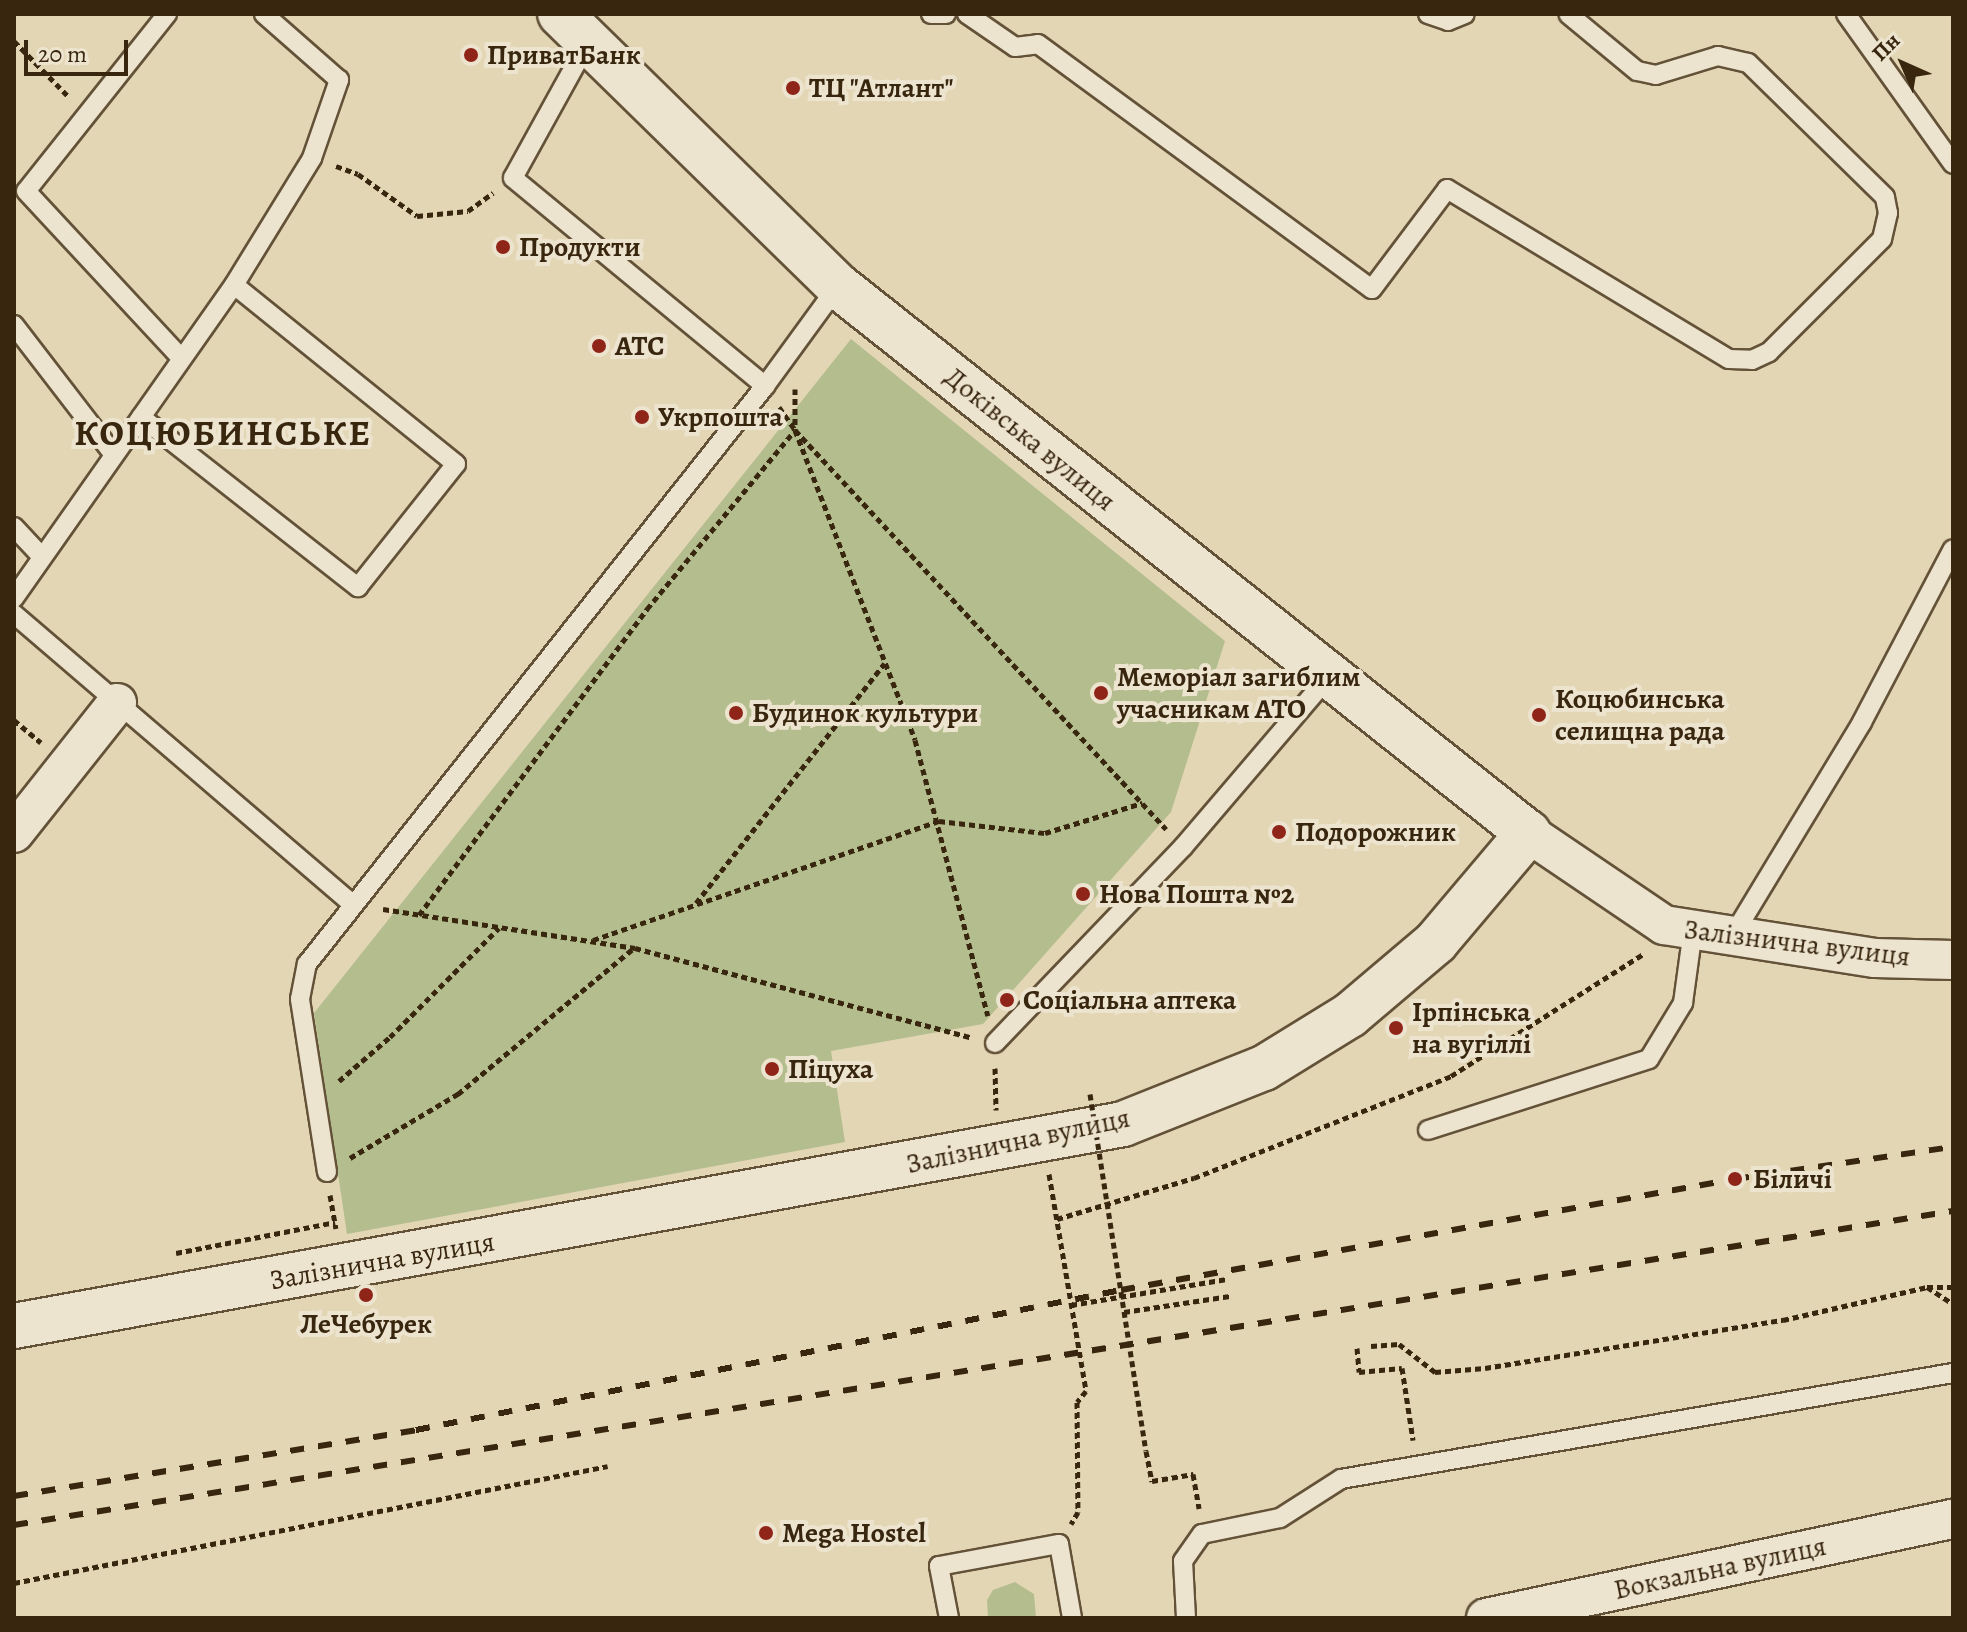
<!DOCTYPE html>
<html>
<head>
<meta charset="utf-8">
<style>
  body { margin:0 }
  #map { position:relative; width:1967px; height:1632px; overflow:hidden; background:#e3d6b5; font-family:Alegreya,serif }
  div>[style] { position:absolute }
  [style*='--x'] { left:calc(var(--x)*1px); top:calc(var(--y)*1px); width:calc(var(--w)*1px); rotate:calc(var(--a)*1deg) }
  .green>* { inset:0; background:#b4bd8d }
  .path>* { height:5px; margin-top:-2.5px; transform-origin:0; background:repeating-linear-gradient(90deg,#38260f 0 6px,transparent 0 10px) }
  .roads { filter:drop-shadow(2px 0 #635238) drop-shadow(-2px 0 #635238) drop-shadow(0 2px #635238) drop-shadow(0 -2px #635238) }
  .service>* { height:18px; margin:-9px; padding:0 9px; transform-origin:9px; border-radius:9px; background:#ede4cf }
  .minor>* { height:38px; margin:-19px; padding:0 19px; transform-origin:19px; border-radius:19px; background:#ede4cf }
  .tertiary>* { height:44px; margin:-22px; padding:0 22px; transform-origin:22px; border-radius:22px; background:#ede4cf }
  .rail>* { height:6px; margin-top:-3px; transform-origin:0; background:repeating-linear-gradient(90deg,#38260f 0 14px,transparent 0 28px) }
  .path-bridge>* { height:5px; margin-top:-2.5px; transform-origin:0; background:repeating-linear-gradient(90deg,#38260f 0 6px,transparent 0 10px) }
  .dots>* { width:22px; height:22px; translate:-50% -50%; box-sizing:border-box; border:4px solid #ede4cf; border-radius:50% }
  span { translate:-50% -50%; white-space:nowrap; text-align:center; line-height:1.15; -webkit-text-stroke:8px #ede4cf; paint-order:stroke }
  .poi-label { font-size:28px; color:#38260f; font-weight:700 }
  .left { translate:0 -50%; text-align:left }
  .street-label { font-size:28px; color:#38260f }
  .district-label { font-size:36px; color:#38260f; font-weight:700; letter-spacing:2px }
  .frame { position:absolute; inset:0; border:16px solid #38260f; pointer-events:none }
  .north { position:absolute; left:1863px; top:24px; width:80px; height:80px; -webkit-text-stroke:6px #ede4cf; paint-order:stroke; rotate:315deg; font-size:22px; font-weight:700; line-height:32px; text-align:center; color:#38260f }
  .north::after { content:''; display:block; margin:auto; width:28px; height:36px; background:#38260f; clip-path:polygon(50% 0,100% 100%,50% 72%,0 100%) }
  .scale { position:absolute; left:24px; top:40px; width:104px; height:36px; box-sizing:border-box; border:4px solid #38260f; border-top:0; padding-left:10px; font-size:24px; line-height:28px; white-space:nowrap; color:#38260f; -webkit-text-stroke:6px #ede4cf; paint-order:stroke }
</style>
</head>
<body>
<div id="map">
  <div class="green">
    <div style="clip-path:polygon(851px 339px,1225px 641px,1171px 812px,983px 1024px,831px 1051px,845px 1142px,347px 1234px,314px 1013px)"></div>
    <div style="clip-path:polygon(1015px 1582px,1034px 1594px,1036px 1618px,988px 1618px,987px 1600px,993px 1590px)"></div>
  </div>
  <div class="path">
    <div style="--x:14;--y:41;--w:78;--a:45.5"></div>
    <div style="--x:336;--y:166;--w:23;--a:20"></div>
    <div style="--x:358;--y:174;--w:72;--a:35.4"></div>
    <div style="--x:417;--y:216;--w:51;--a:-5.6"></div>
    <div style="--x:468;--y:211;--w:31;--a:-36"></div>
    <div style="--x:795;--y:389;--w:41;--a:90"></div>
    <div style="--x:795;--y:430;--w:545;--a:47.08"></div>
    <div style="--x:779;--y:407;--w:28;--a:55"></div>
    <div style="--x:795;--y:430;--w:332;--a:68.8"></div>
    <div style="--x:915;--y:740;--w:285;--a:75.2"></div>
    <div style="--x:14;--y:720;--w:35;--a:40"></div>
    <div style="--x:696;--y:903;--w:305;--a:-51.8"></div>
    <div style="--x:383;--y:909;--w:255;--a:8.8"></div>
    <div style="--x:635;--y:948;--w:347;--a:14.9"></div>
    <div style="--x:419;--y:915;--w:382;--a:-53.3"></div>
    <div style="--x:647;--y:609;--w:232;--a:-50.4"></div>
    <div style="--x:593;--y:940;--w:366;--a:-19"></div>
    <div style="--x:939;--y:821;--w:107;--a:6.5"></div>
    <div style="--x:1045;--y:833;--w:102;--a:-17.2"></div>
    <div style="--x:995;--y:1068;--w:42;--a:88.6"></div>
    <div style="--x:339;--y:1081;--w:67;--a:-40.8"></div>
    <div style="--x:390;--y:1037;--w:154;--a:-45"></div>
    <div style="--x:350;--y:1158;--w:126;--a:-30.7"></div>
    <div style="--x:458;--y:1094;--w:229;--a:-39.7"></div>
    <div style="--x:1049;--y:1174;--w:220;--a:80.3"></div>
    <div style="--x:1086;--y:1391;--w:14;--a:129"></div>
    <div style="--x:1077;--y:1402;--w:110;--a:89.5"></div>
    <div style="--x:1078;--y:1512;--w:14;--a:120"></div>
    <div style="--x:330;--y:1195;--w:34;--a:80"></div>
    <div style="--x:1057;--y:1219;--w:143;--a:-16.7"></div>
    <div style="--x:1194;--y:1178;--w:277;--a:-21.6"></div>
    <div style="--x:1451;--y:1076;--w:227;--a:-32.4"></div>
    <div style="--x:176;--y:1253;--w:162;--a:-11"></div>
    <div style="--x:1927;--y:1287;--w:31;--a:33"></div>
    <div style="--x:1071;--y:1305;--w:158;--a:-9.5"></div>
    <div style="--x:1124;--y:1312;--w:107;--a:-8.6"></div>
    <div style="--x:1371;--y:1346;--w:28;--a:-4"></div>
    <div style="--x:1399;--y:1344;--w:46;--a:37.9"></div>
    <div style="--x:1435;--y:1372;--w:50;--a:-4.6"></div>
    <div style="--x:1485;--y:1368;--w:302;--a:-9.2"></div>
    <div style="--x:1783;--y:1320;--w:148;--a:-12.9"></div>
    <div style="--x:1927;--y:1287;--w:26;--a:0"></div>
    <div style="--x:1357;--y:1348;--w:24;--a:85"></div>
    <div style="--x:1359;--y:1372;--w:43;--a:-5.3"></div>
    <div style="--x:1402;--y:1368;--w:73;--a:81.3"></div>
    <div style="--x:1146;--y:1451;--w:31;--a:79"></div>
    <div style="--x:1152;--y:1481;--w:42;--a:-9.7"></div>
    <div style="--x:1193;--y:1474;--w:35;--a:80"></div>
    <div style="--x:14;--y:1583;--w:605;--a:-11.14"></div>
  </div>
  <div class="roads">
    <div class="service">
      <div style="--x:167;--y:14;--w:226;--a:128.5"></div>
      <div style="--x:26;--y:191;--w:228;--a:47.1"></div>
      <div style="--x:931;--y:14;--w:15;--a:0"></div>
      <div style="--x:967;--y:14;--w:58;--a:34.5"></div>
      <div style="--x:1015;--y:47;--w:23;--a:-7"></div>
      <div style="--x:1038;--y:44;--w:414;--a:36.3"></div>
      <div style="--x:1372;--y:289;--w:125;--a:-53.1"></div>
      <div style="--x:1447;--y:189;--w:329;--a:31.1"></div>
      <div style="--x:1729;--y:359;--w:23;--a:2"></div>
      <div style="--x:1752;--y:360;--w:19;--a:-25"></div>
      <div style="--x:1769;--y:352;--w:160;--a:-45"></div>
      <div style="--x:1882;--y:239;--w:27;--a:-77"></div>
      <div style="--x:1888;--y:213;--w:16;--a:-101"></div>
      <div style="--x:1885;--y:197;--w:192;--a:-135.6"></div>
      <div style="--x:1748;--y:63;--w:31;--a:-167"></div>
      <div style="--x:1718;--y:56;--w:65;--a:163"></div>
      <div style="--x:1656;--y:75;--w:19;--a:-168"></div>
      <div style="--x:1637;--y:71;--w:89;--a:-140.4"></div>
      <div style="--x:1428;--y:14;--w:21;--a:19"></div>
      <div style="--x:1448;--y:21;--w:18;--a:-22"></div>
      <div style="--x:1846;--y:14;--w:184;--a:54.5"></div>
      <div style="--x:588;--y:42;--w:155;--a:118.9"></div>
      <div style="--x:513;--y:178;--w:327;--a:39.5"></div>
      <div style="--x:14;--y:325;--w:164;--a:52.4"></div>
      <div style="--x:141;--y:417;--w:276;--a:38.1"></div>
      <div style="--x:358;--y:587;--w:157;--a:-51.5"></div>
      <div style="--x:456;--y:464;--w:285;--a:-141.1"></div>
      <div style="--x:14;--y:527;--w:41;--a:47"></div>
      <div style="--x:14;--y:598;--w:383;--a:-54.9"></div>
      <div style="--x:234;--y:285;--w:149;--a:-58.4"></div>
      <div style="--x:312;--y:158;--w:83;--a:-70.9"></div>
      <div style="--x:339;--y:80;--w:100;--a:-138.7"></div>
      <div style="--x:14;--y:614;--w:447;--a:40.6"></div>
      <div style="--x:1732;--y:937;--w:251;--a:-58.8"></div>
      <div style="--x:1862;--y:722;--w:195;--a:-62.3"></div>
      <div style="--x:995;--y:1043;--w:272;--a:-46.2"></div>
      <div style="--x:1183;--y:847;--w:225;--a:-49.5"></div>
      <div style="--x:1428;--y:1130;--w:232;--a:-17.8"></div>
      <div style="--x:1649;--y:1059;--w:66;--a:-58.7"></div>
      <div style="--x:1683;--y:1003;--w:74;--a:-82.2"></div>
      <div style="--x:327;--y:1172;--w:175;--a:-98.9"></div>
      <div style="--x:300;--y:999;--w:36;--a:-79"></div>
      <div style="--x:307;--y:964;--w:737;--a:-51.61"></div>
      <div style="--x:765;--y:386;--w:124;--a:-53.9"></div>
      <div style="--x:949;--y:1618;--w:53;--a:-100.9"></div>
      <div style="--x:939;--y:1566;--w:122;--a:-10.4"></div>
      <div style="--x:1059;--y:1544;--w:75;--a:80"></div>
      <div style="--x:1186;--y:1618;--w:57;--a:-93"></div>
      <div style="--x:1183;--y:1561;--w:33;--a:-55"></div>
      <div style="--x:1202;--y:1534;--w:80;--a:-11.6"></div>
      <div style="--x:1280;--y:1518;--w:72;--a:-32.6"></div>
      <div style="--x:1341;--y:1479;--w:621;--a:-9.83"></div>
    </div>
    <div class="minor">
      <div style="--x:14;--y:833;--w:166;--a:-51.6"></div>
      <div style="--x:1528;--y:833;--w:164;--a:34.1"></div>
      <div style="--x:1664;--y:925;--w:214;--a:8.9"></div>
      <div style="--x:1875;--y:958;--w:78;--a:1.5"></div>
      <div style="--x:1486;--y:1618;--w:477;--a:-12"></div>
    </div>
    <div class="tertiary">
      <div style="--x:14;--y:1326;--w:1127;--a:-10.32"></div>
      <div style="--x:1123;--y:1124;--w:152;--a:-21.7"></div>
      <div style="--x:1264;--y:1068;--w:101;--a:-31.6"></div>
      <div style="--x:1350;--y:1015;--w:113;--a:-40.3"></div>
      <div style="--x:1436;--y:942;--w:143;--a:-49.8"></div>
      <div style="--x:1528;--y:833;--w:881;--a:-141.59"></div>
      <div style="--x:838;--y:286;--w:389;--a:-135.6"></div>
    </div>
  </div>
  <div class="rail">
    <div style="--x:14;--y:1496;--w:407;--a:-9.3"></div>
    <div style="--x:416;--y:1430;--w:719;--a:-11.23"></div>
    <div style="--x:1121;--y:1290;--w:624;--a:-10.25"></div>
    <div style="--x:1735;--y:1179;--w:220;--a:-8.4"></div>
    <div style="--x:14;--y:1525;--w:1964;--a:-9.2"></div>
  </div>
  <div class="path-bridge">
    <div style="--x:1090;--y:1094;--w:361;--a:81.1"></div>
  </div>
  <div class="dots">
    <div style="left:471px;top:55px;background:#8f2418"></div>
    <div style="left:793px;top:88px;background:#8f2418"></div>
    <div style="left:503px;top:247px;background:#8f2418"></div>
    <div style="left:599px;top:346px;background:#8f2418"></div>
    <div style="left:642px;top:417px;background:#8f2418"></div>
    <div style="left:1101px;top:693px;background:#8f2418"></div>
    <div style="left:736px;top:713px;background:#8f2418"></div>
    <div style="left:1539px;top:715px;background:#8f2418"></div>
    <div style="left:1279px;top:832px;background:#8f2418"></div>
    <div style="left:1083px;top:894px;background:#8f2418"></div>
    <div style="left:1007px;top:1000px;background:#8f2418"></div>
    <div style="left:1396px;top:1028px;background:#8f2418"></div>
    <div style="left:772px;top:1069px;background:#8f2418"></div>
    <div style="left:1735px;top:1179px;background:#8f2418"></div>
    <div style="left:366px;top:1295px;background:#8f2418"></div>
    <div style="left:766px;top:1533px;background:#8f2418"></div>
  </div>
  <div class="poi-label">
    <span class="left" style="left:487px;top:55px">ПриватБанк</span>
    <span class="left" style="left:809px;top:88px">ТЦ "Атлант"</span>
    <span class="left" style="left:519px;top:247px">Продукти</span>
    <span class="left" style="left:615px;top:346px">АТС</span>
    <span class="left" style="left:658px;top:417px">Укрпошта</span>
    <span class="left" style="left:1117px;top:693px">Меморіал загиблим<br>учасникам АТО</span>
    <span class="left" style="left:1555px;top:715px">Коцюбинська<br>селищна рада</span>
    <span class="left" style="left:752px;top:713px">Будинок культури</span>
    <span class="left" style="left:1295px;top:832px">Подорожник</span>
    <span class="left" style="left:1099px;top:894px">Нова Пошта №2</span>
    <span class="left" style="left:1023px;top:1000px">Соціальна аптека</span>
    <span class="left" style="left:1412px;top:1028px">Ірпінська<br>на вугіллі</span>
    <span class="left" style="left:788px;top:1069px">Піцуха</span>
    <span class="left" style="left:1753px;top:1179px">Біличі</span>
    <span style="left:366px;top:1324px">ЛеЧебурек</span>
    <span class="left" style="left:782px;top:1533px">Mega Hostel</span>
  </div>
  <div class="street-label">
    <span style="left:1030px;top:439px;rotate:39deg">Доківська вулиця</span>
    <span style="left:1797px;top:943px;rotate:7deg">Залізнична вулиця</span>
    <span style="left:1018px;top:1141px;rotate:-12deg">Залізнична вулиця</span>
    <span style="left:382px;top:1261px;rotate:-10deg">Залізнична вулиця</span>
    <span style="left:1720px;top:1568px;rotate:-12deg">Вокзальна вулиця</span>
  </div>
  <div class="district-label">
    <span style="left:223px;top:433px">КОЦЮБИНСЬКЕ</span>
  </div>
  <div class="frame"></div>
  <div class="north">Пн</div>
  <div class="scale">20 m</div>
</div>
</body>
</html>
